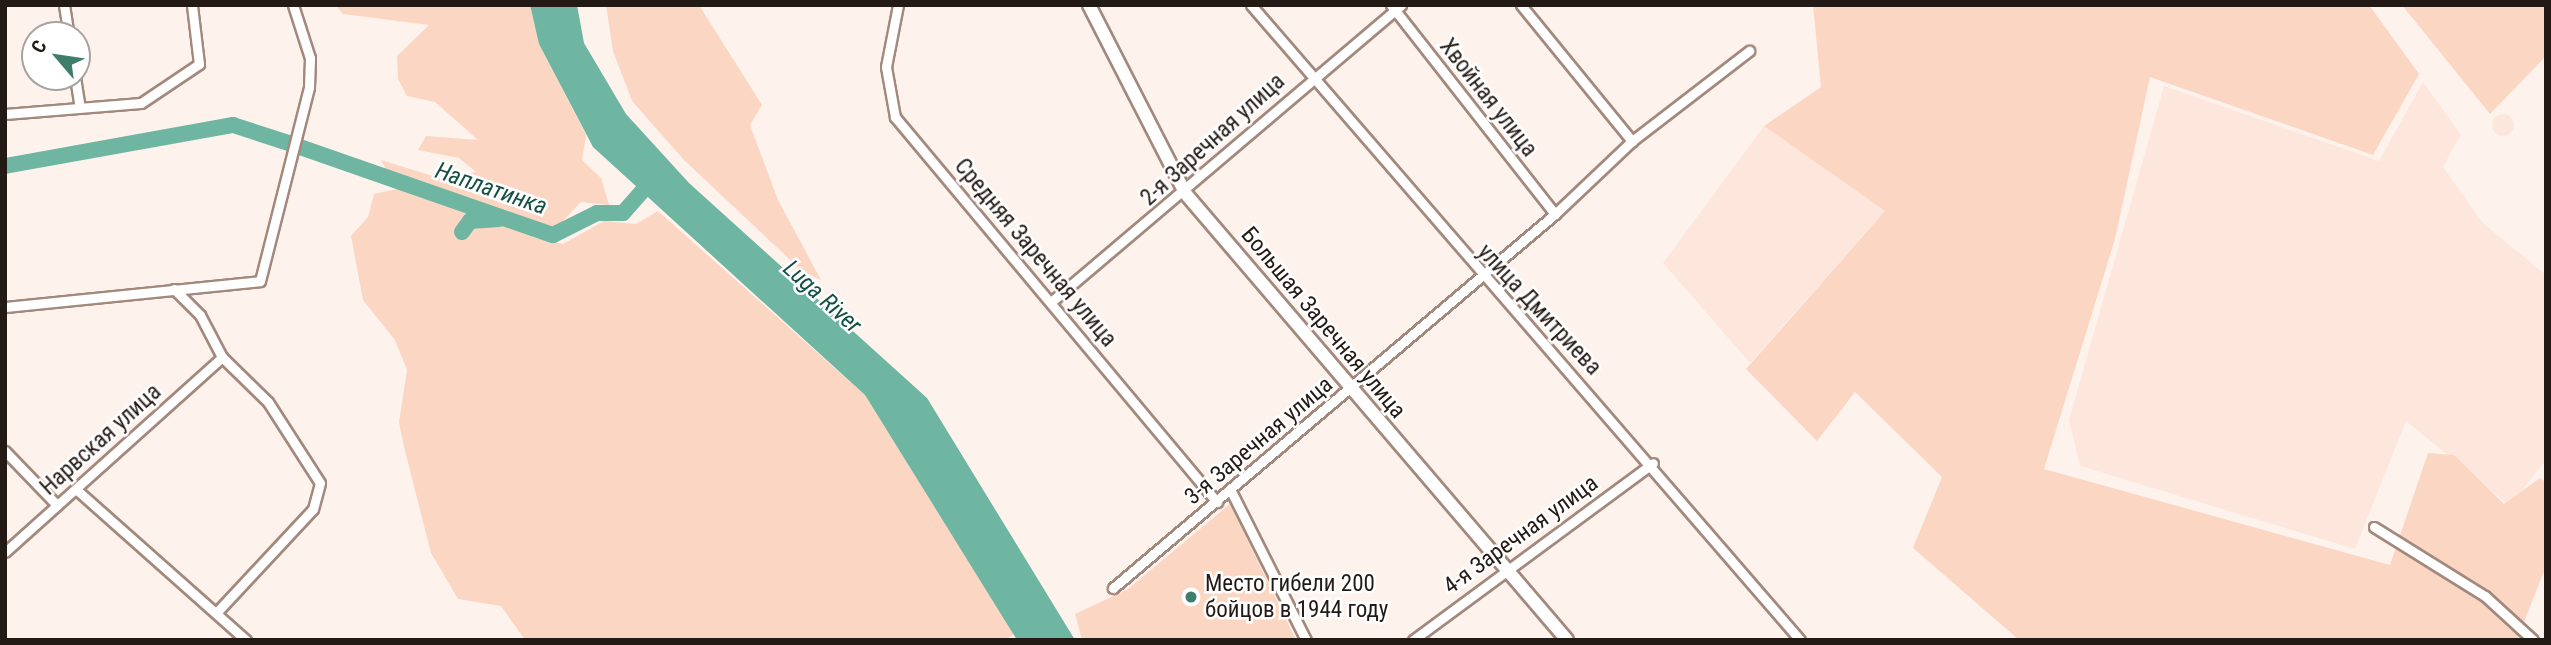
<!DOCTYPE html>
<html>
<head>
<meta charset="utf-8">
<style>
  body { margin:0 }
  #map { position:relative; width:2551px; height:645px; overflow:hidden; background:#fef2ed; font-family:"Roboto Condensed",sans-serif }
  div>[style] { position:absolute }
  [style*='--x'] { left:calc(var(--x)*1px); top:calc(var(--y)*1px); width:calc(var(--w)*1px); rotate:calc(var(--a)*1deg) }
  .built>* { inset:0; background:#fde7dc }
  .round { border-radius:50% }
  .green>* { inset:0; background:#fbd6c3 }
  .water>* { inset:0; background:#6eb6a1 }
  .river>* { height:16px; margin:-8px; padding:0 8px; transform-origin:8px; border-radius:8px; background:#6eb6a1 }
  .roads { filter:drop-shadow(2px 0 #a3897d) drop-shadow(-2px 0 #a3897d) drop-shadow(0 2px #a3897d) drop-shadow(0 -2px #a3897d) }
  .street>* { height:9px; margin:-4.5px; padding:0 4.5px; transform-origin:4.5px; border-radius:4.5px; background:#fff }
  .secondary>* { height:12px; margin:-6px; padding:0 6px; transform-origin:6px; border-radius:6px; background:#fff }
  .dots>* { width:19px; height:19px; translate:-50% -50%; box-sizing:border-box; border:4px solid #fff; border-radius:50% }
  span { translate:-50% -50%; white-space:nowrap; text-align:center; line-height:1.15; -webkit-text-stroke:5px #fff; paint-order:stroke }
  .street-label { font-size:23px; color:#241a15 }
  .poi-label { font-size:23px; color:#241a15 }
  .left { translate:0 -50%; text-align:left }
  .water-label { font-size:24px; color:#135042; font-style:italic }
  .frame { position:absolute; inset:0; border:7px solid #241a15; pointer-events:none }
  .north { position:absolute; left:21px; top:21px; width:70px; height:70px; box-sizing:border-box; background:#fff; border:2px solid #a7a3a1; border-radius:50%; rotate:299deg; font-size:19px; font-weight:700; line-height:28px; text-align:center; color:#241a15 }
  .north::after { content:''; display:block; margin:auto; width:24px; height:32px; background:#3d7d6b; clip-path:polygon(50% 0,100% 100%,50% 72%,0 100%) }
</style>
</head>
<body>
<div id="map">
  <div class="built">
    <div style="clip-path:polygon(2423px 82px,2461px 135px,2443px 167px,2483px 223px,2546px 275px,2546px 460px,2510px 506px,2406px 421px,2355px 549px,2080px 466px,2069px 420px,2164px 86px,2379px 161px)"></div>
    <div class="round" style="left:2492px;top:114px;width:22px;height:22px"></div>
    <div style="clip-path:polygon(1764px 126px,1885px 211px,1750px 363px,1663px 263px)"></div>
  </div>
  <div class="green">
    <div style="clip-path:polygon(335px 5px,530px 5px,539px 44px,586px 135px,582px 160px,601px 178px,609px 205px,581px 202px,556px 228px,529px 223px,532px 237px,563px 244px,604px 221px,636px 224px,658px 211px,865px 395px,1014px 634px,1005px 640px,525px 640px,501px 606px,458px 599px,431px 553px,404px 447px,399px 422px,407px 370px,395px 340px,363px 300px,351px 236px,368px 217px,374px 194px,410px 186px,392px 181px,381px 160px,442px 179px,476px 172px,459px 158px,418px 150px,426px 136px,478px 140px,435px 102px,407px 96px,398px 79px,397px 56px,429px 25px,343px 14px)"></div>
    <div style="clip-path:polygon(606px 5px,699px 5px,762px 105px,750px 125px,778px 200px,821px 280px,803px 272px,684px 160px,632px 101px,613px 51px)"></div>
    <div style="clip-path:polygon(1813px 5px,2369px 5px,2419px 74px,2373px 155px,2150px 77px,2115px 239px,2044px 469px,2390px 565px,2428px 453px,2454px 455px,2504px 504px,2540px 478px,2546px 482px,2546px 566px,2517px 640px,2019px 640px,1913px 548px,1942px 477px,1855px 392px,1817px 441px,1746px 369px,1885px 211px,1764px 126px,1821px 87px)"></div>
    <div style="clip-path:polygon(2402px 5px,2546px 5px,2546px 56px,2490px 114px)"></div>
    <div style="clip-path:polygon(1230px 504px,1296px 640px,1082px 640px,1075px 614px,1128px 589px)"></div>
  </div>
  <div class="water">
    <div style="clip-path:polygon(530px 5px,577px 5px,584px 43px,626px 114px,689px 183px,927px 398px,1075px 640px,1017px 640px,865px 395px,593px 147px,539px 44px)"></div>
  </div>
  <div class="river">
    <div style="--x:297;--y:146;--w:271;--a:19.2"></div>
    <div style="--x:553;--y:235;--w:49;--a:-26.6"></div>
    <div style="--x:597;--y:213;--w:26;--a:0"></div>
    <div style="--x:623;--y:213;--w:47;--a:-48.5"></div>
    <div style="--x:5;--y:166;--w:232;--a:-10.2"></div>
    <div style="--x:233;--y:125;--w:62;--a:17.9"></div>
    <div style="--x:462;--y:232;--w:14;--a:-54"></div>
    <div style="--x:470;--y:221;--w:29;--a:-4"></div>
  </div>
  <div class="roads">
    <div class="street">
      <div style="--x:64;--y:5;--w:30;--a:81"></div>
      <div style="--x:898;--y:5;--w:63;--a:101"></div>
      <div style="--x:886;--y:67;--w:51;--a:79.8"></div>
      <div style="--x:895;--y:117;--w:502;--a:50.09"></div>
      <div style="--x:1251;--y:5;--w:839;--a:49.15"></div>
      <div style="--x:1391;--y:5;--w:266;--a:51.9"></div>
      <div style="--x:1521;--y:5;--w:176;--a:50.8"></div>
      <div style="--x:75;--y:77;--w:31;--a:81"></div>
      <div style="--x:5;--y:114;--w:136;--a:-4.6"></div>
      <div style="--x:141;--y:103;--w:70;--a:-33.9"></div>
      <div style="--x:199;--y:64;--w:59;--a:-96.8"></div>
      <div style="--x:174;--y:289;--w:37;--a:45"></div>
      <div style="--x:200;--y:315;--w:47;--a:62.4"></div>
      <div style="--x:222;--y:357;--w:64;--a:44.4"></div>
      <div style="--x:268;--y:402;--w:96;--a:57.3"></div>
      <div style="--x:320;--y:483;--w:27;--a:105"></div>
      <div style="--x:313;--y:509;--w:139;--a:133"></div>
      <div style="--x:1051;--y:302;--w:459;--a:-40.3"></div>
      <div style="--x:5;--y:307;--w:256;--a:-5.8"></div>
      <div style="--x:260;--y:281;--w:200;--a:-75.8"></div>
      <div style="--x:309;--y:87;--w:29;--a:-88"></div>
      <div style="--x:310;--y:58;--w:56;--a:-107.8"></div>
      <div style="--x:5;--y:451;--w:75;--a:46.1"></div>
      <div style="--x:78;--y:491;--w:225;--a:41.6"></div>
      <div style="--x:1231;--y:491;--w:167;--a:63.3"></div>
      <div style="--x:2374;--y:527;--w:131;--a:31.9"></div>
      <div style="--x:2485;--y:596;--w:65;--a:42.5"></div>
      <div style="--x:5;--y:552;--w:292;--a:-41.9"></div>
      <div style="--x:1113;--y:588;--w:579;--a:-40.24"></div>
      <div style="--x:1555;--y:214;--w:106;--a:-43.5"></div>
      <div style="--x:1632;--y:141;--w:148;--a:-37.6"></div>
      <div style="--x:1413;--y:640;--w:298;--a:-36.4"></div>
    </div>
    <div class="secondary">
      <div style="--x:1089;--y:5;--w:211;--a:62.9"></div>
      <div style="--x:1185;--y:193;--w:588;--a:49.48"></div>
    </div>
  </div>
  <div class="dots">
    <div style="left:1191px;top:597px;background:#3d7d6b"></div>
  </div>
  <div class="street-label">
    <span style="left:1488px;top:98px;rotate:52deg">Хвойная улица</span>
    <span style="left:1213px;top:140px;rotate:-42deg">2-я Заречная улица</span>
    <span style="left:1035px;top:253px;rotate:50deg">Средняя Заречная улица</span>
    <span style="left:1539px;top:310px;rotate:47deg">улица Дмитриева</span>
    <span style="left:1323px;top:323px;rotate:50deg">Большая Заречная улица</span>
    <span style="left:101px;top:440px;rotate:-42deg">Нарвская улица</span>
    <span style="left:1259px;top:441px;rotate:-40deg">3-я Заречная улица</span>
    <span style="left:1521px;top:535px;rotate:-36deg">4-я Заречная улица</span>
  </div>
  <div class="poi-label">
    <span class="left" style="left:1205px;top:597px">Место гибели 200<br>бойцов в 1944 году</span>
  </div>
  <div class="water-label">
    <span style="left:491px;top:189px;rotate:19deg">Наплатинка</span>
    <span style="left:822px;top:297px;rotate:42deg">Luga River</span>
  </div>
  <div class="frame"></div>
  <div class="north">С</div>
</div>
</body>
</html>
